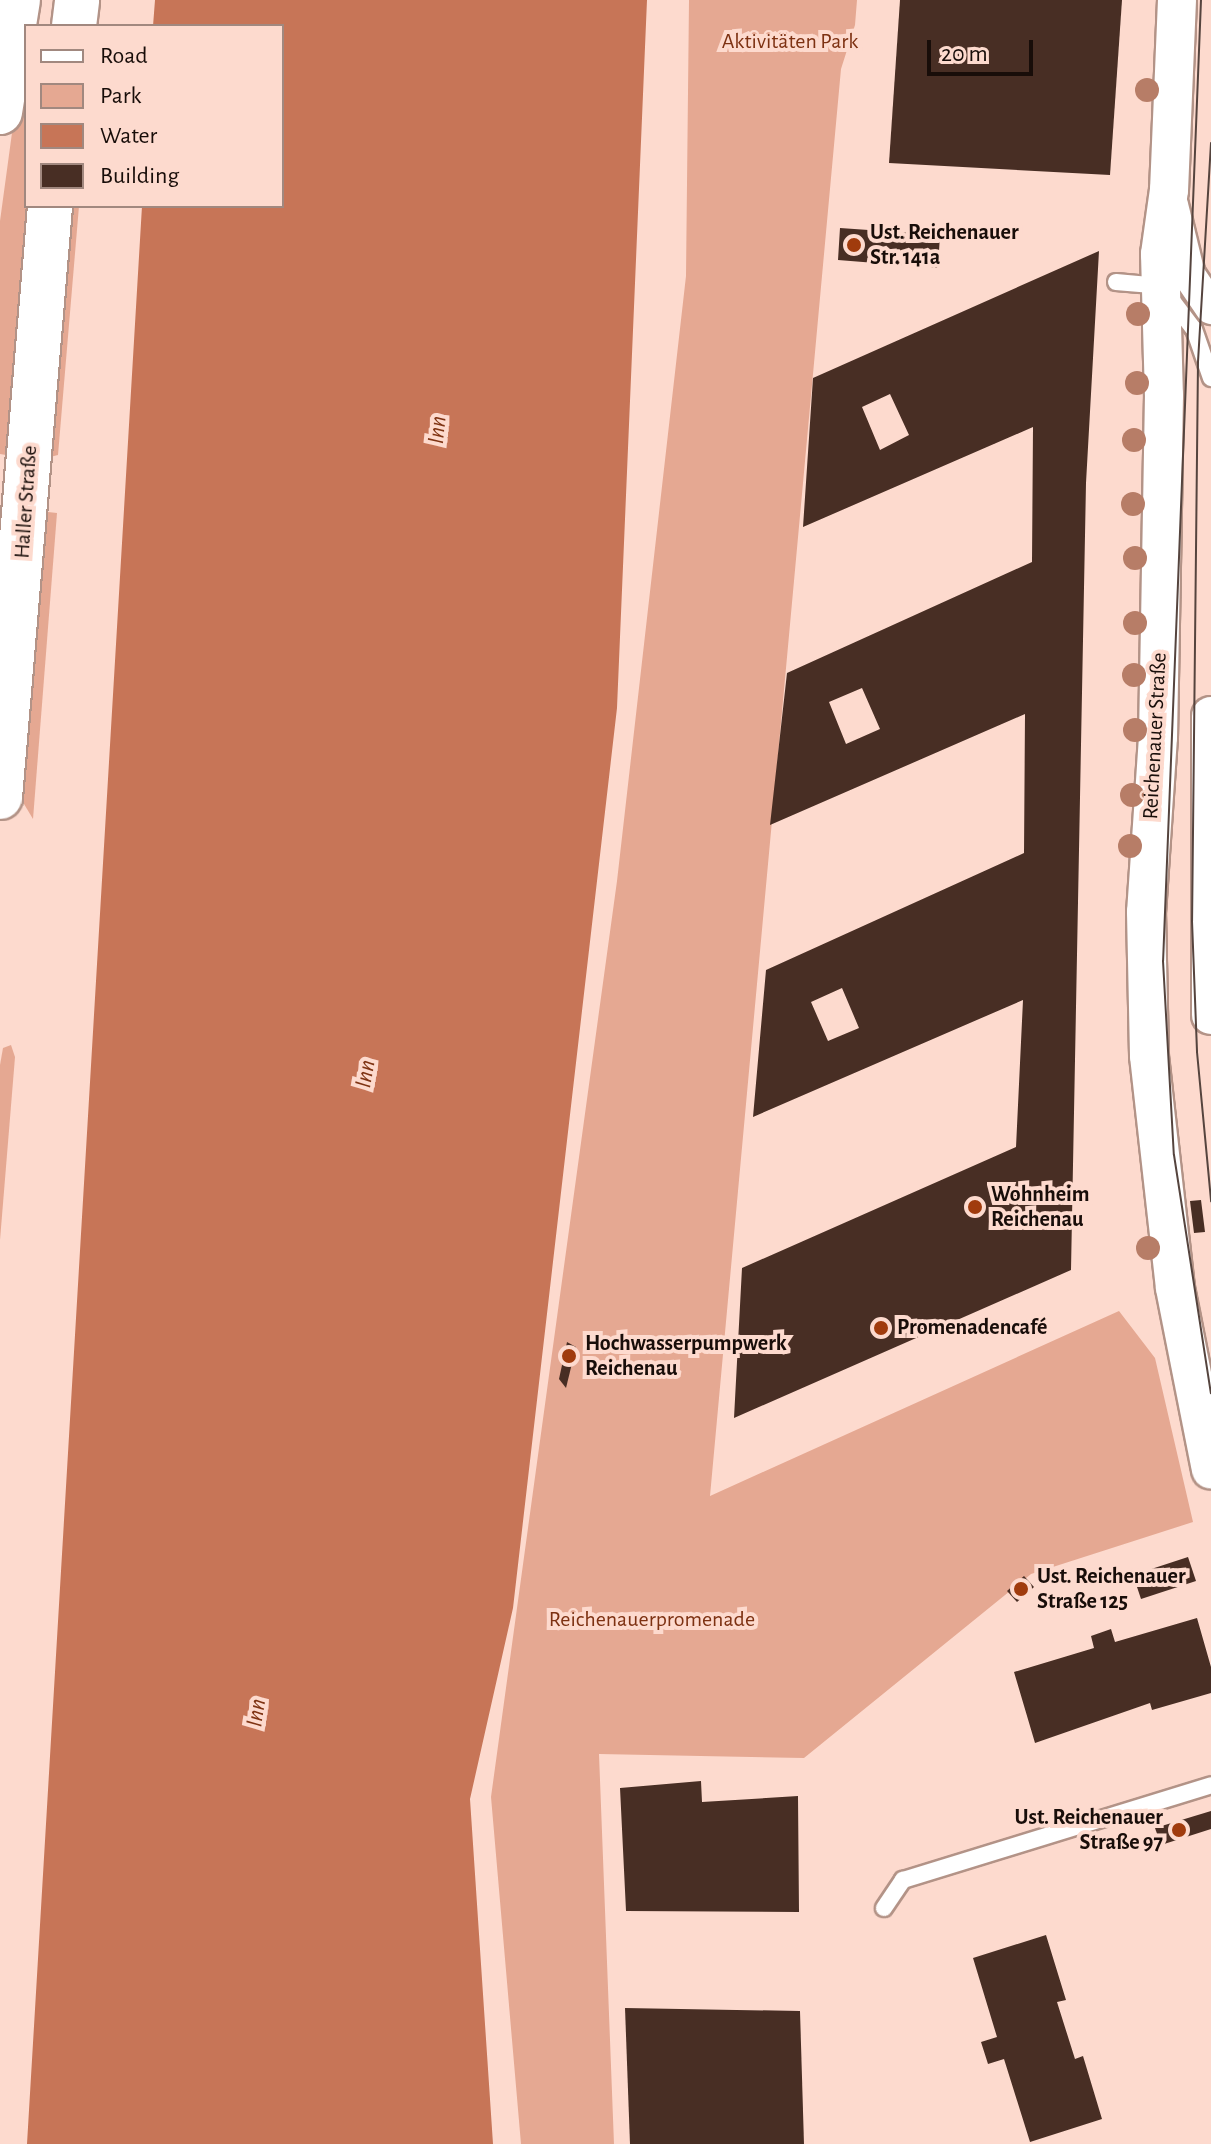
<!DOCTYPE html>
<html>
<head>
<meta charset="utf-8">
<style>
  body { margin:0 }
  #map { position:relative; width:1211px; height:2144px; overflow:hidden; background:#fddace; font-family:"Alegreya Sans",sans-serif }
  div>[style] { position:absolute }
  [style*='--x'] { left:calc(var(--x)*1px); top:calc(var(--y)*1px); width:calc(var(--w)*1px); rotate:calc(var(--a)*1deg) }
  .green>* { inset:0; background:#e5a892 }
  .water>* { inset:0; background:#c77557 }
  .building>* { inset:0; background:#482e24 }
  .roads { filter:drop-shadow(2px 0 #b39387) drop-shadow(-2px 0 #b39387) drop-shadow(0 2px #b39387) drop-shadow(0 -2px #b39387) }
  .service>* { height:16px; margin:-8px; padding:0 8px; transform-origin:8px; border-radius:8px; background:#fff }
  .minor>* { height:32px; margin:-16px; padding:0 16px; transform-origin:16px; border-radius:16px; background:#fff }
  .tertiary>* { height:38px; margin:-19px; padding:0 19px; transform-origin:19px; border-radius:19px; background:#fff }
  .primary>* { height:44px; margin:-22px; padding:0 22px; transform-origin:22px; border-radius:22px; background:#fff }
  .tram>* { height:2px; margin:-1px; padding:0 1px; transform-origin:1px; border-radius:1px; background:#55443e }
  .trees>* { width:24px; height:24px; margin:-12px; border-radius:50%; background:#b77d67 }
  .dots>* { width:22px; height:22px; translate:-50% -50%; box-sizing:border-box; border:4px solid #fddace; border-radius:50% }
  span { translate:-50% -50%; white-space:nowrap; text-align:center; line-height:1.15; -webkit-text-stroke:8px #fddace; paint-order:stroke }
  .park-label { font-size:22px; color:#7d3112 }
  .poi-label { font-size:22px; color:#180d09; font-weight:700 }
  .left { translate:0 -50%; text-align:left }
  .right { translate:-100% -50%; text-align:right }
  .street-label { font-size:22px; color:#180d09 }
  .water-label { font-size:24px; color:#7f3313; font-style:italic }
  .legend { position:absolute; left:24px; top:24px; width:260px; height:184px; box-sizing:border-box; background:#fddace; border:2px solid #a1887f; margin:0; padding:10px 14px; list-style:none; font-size:24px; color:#180d09 }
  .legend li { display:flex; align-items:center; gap:16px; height:40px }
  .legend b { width:40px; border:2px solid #a1887f }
  .scale { position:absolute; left:927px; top:40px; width:106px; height:36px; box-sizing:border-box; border:4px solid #180d09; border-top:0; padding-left:10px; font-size:24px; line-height:28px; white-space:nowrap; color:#180d09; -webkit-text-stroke:6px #fddace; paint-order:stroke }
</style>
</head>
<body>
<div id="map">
  <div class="green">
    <div style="clip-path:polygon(689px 0,857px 0,855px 25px,841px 69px,710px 1496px,1119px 1311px,1155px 1358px,1193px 1522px,1031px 1574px,804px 1758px,599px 1754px,614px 2144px,521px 2144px,491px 1797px,617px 881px,686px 276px)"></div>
    <div style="clip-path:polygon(26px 30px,26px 206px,34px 206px,12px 456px,0 454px,0 221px)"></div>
    <div style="clip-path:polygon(72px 206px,79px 206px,58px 455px,50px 457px)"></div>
    <div style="clip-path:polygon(48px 512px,57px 513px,33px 819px,21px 799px,22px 784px)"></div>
    <div style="clip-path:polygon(11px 1045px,15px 1057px,0 1240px,0 1065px,3px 1048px)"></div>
  </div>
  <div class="water">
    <div style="clip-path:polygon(155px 0,647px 0,617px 708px,513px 1608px,470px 1799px,493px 2144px,27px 2144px,142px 206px,282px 206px,282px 26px,153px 26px)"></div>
  </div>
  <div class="building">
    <div style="clip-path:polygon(900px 0,1122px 0,1110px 175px,889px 163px)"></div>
    <div style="clip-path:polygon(840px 228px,940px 235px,938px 268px,838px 260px)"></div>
    <div style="clip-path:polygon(evenodd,1099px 251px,1086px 483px,1071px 1270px,734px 1418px,742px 1268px,1016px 1147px,1023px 1000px,753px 1117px,766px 970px,1024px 853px,1025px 714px,770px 825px,787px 673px,1032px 562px,1033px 427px,803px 527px,813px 378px,1099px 251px,890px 394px,909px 435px,880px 450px,862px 407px,890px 394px,1099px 251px,862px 688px,880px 729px,846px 744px,829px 702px,862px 688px,1099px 251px,842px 988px,859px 1028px,828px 1041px,811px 1002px,842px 988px)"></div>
    <div style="clip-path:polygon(1201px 1200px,1205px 1232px,1194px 1233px,1190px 1201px)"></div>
    <div style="clip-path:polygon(567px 1342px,576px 1347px,566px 1388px,559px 1379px)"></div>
    <div style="clip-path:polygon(1188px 1557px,1196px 1581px,1141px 1599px,1133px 1575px)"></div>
    <div style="clip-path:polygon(1024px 1576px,1034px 1587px,1017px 1602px,1007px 1591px)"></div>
    <div style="clip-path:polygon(1197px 1618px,1211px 1667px,1211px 1693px,1152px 1710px,1150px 1703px,1035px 1743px,1014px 1672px,1094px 1648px,1091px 1636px,1111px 1629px,1115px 1642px)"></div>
    <div style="clip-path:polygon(701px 1781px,702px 1802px,798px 1796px,799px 1912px,626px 1911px,620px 1788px)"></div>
    <div style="clip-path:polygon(1211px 1811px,1211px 1829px,1161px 1845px,1155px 1828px)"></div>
    <div style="clip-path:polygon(1046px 1935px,1066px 2000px,1057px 2002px,1075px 2059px,1083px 2056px,1102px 2119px,1030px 2142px,1004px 2059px,988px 2064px,981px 2042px,997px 2037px,973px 1958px)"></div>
    <div style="clip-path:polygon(625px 2008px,800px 2011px,804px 2144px,630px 2144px)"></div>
  </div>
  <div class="roads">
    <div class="service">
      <div style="--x:1116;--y:282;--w:33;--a:5"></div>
      <div style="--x:1149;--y:285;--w:26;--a:32"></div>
      <div style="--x:1171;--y:299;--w:38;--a:53"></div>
      <div style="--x:1194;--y:329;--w:52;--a:70.9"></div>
      <div style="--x:884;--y:1908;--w:34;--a:-56"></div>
      <div style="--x:903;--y:1880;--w:322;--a:-17.1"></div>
    </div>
    <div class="minor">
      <div style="--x:1172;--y:205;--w:72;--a:76.3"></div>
      <div style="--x:1189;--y:275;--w:40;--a:56"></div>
    </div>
    <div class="tertiary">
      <div style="--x:1177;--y:0;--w:190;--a:92.4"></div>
      <div style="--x:1169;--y:190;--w:65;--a:98"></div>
      <div style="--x:1160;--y:254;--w:141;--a:88.4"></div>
      <div style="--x:1164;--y:395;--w:342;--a:91"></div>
      <div style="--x:1158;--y:737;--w:175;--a:93.9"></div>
      <div style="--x:1146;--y:912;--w:144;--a:88.8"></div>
      <div style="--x:1149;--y:1056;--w:233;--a:83.6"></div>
      <div style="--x:1175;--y:1288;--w:185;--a:78.8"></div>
      <div style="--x:1211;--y:716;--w:299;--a:90"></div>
    </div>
    <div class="primary">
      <div style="--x:74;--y:26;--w:26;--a:-83"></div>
      <div style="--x:0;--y:112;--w:113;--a:-80.9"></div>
      <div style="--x:0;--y:797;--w:593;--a:-85.16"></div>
    </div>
  </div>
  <div class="tram">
    <div style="--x:1201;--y:0;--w:962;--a:92.26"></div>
    <div style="--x:1163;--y:961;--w:194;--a:86.8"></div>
    <div style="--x:1174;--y:1155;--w:241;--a:81.2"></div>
    <div style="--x:1211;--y:143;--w:219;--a:93.4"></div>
    <div style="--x:1198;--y:362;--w:559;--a:90.61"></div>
    <div style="--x:1192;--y:921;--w:131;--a:87.8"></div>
    <div style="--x:1197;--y:1052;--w:150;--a:84.6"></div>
  </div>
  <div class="trees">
    <div style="left:1147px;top:90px"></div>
    <div style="left:1138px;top:314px"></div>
    <div style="left:1137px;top:383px"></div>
    <div style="left:1134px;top:440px"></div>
    <div style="left:1133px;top:504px"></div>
    <div style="left:1135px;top:558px"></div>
    <div style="left:1135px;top:623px"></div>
    <div style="left:1134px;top:675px"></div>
    <div style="left:1135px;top:730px"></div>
    <div style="left:1132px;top:795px"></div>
    <div style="left:1130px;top:846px"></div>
    <div style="left:1148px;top:1248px"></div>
  </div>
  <div class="dots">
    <div style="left:854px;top:245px;background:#a03b0d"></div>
    <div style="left:975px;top:1207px;background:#a03b0d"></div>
    <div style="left:881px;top:1328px;background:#a03b0d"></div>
    <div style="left:569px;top:1356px;background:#a03b0d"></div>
    <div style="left:1021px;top:1589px;background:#a03b0d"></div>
    <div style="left:1179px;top:1830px;background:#a03b0d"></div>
  </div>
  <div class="park-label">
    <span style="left:790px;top:42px">Aktivitäten Park</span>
    <span style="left:652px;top:1620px">Reichenauerpromenade</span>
  </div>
  <div class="poi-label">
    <span class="left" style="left:870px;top:245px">Ust. Reichenauer<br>Str. 141a</span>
    <span class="left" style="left:991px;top:1207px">Wohnheim<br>Reichenau</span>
    <span class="left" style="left:897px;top:1328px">Promenadencafé</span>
    <span class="left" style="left:585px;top:1356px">Hochwasserpumpwerk<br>Reichenau</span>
    <span class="left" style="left:1037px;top:1589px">Ust. Reichenauer<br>Straße 125</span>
    <span class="right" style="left:1163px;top:1830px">Ust. Reichenauer<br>Straße 97</span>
  </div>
  <div class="street-label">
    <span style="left:26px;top:502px;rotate:-86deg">Haller Straße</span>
    <span style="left:1155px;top:736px;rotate:-87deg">Reichenauer Straße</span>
  </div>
  <div class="water-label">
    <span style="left:438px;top:430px;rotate:-84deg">Inn</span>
    <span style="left:366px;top:1074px;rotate:-80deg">Inn</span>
    <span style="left:257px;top:1713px;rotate:-81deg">Inn</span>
  </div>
  <ul class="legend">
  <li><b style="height:10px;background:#fff"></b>Road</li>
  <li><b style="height:22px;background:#e5a892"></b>Park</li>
  <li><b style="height:22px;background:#c77557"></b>Water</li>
  <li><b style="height:22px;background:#482e24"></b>Building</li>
  </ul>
  <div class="scale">20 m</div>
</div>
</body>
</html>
